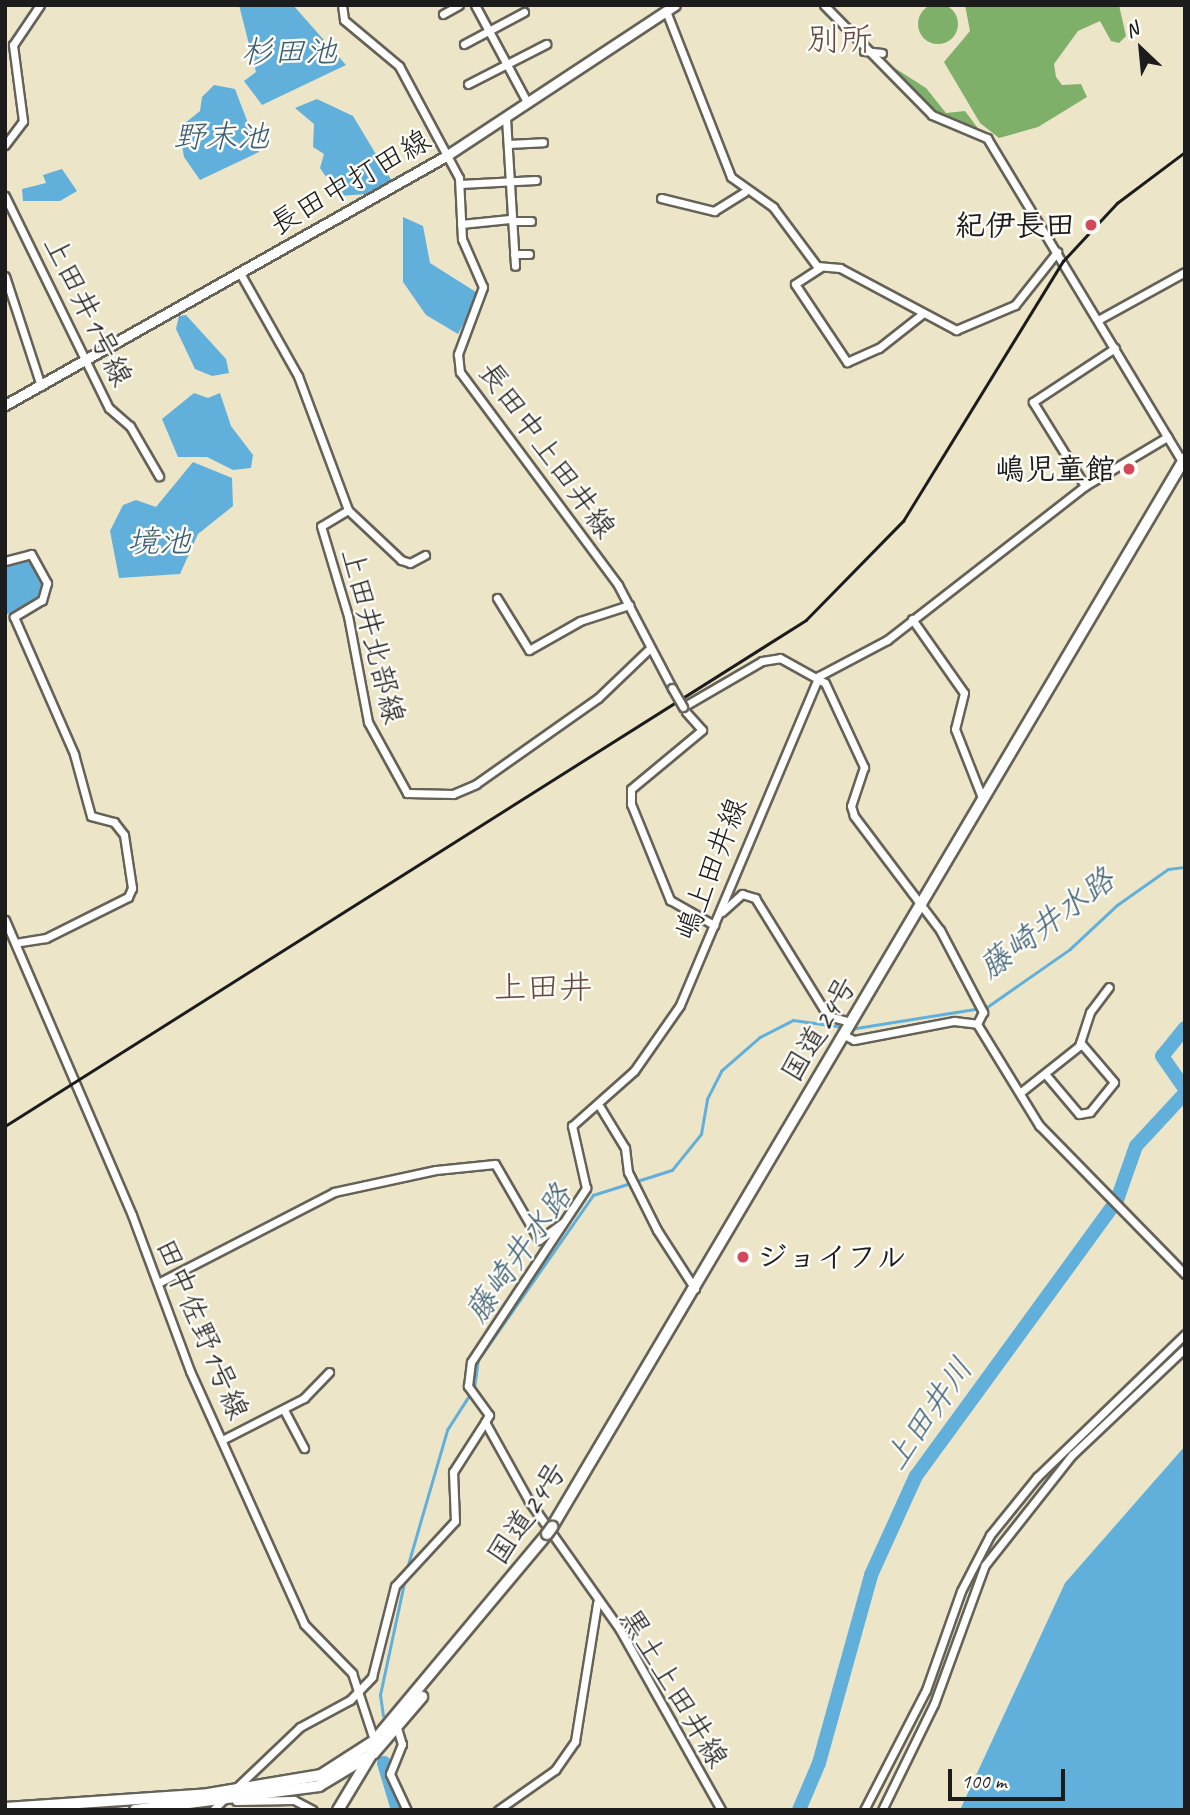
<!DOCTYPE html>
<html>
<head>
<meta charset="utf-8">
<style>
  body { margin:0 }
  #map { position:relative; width:1190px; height:1815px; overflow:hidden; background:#ede5c8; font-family:Caveat,"Klee One",sans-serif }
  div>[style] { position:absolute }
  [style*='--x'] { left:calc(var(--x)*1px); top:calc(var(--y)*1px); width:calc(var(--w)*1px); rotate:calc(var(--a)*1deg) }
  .forest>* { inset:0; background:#7eb06a }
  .round { border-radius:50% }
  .water>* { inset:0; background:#61b0db }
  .stream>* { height:2.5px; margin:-1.25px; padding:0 1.25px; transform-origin:1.25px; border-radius:1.25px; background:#61b0db }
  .river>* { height:14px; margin:-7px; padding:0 7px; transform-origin:7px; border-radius:7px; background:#61b0db }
  .roads { filter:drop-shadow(2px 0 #656258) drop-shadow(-2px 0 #656258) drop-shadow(0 2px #656258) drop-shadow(0 -2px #656258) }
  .minor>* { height:7px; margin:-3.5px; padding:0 3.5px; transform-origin:3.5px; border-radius:3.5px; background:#fff }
  .tertiary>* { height:9px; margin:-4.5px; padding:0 4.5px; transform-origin:4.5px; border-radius:4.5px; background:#fff }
  .primary>* { height:10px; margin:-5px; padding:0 5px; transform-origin:5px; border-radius:5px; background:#fff }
  .trunk>* { height:10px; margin:-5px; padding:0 5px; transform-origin:5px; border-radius:5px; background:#fff }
  .rail>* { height:2.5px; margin:-1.25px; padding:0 1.25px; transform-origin:1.25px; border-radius:1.25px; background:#1c1c1c }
  .bridges { filter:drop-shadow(2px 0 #656258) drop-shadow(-2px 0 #656258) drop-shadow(0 2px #656258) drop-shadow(0 -2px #656258) }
  .minor-bridge>* { height:7px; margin:-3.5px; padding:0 3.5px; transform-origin:3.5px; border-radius:3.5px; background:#fff }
  .trunk-bridge>* { height:10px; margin:-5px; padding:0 5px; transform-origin:5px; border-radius:5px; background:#fff }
  .dots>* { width:19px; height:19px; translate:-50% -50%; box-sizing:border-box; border:4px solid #fdfcf7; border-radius:50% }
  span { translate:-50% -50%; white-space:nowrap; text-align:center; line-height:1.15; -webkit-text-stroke:5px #fdfcf7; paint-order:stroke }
  .street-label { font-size:30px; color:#1c1c1c }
  .poi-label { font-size:30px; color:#1c1c1c; font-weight:700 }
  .right { translate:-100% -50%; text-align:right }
  .left { translate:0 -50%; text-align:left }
  .water-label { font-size:32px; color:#3b5f72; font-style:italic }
  .quarter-label { font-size:33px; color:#664941 }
  .frame { position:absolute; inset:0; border:7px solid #1c1c1c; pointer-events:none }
  .north { position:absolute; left:1106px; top:14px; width:70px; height:70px; -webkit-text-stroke:5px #fdfcf7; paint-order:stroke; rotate:334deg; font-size:19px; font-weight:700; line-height:28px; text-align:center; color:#1c1c1c }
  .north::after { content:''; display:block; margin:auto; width:24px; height:32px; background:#1c1c1c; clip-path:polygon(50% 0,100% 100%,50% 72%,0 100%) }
  .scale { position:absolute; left:948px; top:1769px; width:117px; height:32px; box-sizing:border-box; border:4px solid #1c1c1c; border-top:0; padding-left:9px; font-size:21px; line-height:24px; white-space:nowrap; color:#1c1c1c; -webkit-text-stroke:5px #fdfcf7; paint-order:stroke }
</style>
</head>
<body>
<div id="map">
  <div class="forest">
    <div class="round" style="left:918px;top:4px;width:40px;height:40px"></div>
    <div style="clip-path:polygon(965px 5px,1119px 5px,1126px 36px,1119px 43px,1111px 41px,1100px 21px,1078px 31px,1054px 64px,1056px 77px,1062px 85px,1081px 84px,1087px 97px,1038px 127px,999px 138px,980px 123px,944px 62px,970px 31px)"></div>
    <div style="clip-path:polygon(882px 60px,926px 88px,946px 113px,965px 111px,980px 131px,934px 113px)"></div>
  </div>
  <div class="water">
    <div style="clip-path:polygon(239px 5px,293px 5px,346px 65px,262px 105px,244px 81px,256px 72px)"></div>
    <div style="clip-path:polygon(214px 85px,235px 89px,259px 152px,200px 180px,184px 157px,179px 128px,200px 111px,202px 97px)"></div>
    <div style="clip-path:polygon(317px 99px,353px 116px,392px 181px,367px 194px,339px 196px,320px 168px,324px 154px,313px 147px,314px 124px,295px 108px)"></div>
    <div style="clip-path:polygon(62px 169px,77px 191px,60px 201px,23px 201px,22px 189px,46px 183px,43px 175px)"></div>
    <div style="clip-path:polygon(403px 217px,423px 226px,430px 263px,479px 294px,458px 334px,426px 315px,403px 282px)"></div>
    <div style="clip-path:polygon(186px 315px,226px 359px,229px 373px,212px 376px,195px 369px,176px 329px,179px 316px)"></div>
    <div style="clip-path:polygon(194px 393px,208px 398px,220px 393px,231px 426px,253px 455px,251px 468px,233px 470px,207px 457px,178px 457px,162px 419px)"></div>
    <div style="clip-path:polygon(193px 462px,232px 478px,233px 506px,198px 534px,180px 574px,119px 578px,110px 531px,123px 505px,136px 500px,156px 507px)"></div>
    <div style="clip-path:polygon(30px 556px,46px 589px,40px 599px,5px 615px,5px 563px)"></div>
    <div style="clip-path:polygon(1185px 1446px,1185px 1810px,960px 1810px,1065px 1583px)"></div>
  </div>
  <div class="stream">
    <div style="--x:850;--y:1029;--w:139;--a:-9.1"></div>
    <div style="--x:987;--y:1007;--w:101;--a:-34.9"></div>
    <div style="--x:1070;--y:949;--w:64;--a:-43.1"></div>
    <div style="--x:1117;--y:905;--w:62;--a:-35.2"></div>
    <div style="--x:1168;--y:869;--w:17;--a:-7"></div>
    <div style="--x:407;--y:1568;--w:144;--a:-73.8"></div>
    <div style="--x:447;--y:1430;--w:50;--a:-57.3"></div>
    <div style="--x:474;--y:1388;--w:28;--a:-82"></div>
    <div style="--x:478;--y:1360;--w:201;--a:-55.1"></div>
    <div style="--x:593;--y:1195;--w:83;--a:-17.6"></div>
    <div style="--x:672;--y:1170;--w:46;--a:-51.1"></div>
    <div style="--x:701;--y:1134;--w:36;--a:-80"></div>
    <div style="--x:707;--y:1099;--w:31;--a:-63"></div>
    <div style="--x:721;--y:1071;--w:52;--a:-41.1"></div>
    <div style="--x:760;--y:1037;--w:37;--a:-27"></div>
    <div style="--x:793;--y:1020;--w:51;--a:7.8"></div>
    <div style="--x:383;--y:1716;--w:21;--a:-98"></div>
    <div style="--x:380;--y:1695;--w:120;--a:-77.9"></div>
  </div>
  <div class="river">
    <div style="--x:1185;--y:1028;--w:36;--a:129"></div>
    <div style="--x:1162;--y:1056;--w:40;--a:55.1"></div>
    <div style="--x:384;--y:1763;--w:49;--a:73.4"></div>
    <div style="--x:799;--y:1810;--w:51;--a:-66.9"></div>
    <div style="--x:819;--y:1763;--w:195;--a:-74.5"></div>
    <div style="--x:871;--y:1575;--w:109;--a:-65.6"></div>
    <div style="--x:916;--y:1476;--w:341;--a:-53.9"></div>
    <div style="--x:1117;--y:1200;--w:57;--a:-70.6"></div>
    <div style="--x:1136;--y:1146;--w:72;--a:-47.2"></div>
  </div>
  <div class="roads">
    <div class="minor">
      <div style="--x:342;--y:5;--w:15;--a:82"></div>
      <div style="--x:344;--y:20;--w:72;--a:39.9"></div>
      <div style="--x:399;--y:66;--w:127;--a:61.8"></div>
      <div style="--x:459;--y:178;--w:61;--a:87.2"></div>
      <div style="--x:462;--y:239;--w:52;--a:66.4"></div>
      <div style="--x:483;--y:287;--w:72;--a:110.5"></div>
      <div style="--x:458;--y:354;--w:18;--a:84"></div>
      <div style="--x:460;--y:372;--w:265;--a:53.4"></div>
      <div style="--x:618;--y:585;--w:116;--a:62.3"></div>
      <div style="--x:475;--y:5;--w:110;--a:61.8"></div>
      <div style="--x:824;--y:5;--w:154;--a:45.5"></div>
      <div style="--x:932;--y:115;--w:60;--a:22.7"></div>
      <div style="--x:987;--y:138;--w:380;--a:58.9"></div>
      <div style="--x:666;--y:11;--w:178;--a:68.6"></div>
      <div style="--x:731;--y:177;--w:52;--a:35.5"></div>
      <div style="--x:773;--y:207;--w:74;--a:53.3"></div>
      <div style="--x:817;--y:266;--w:23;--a:5"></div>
      <div style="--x:840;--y:268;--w:132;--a:28.1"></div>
      <div style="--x:956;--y:330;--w:64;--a:-23"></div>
      <div style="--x:1015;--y:305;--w:68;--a:-51.6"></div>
      <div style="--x:443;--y:14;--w:18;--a:-29"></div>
      <div style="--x:464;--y:44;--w:68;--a:-28.1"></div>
      <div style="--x:864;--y:51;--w:18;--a:6"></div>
      <div style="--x:468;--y:84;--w:88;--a:-27.1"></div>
      <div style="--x:506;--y:118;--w:148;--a:86.5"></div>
      <div style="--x:508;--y:144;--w:35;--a:-3"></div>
      <div style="--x:5;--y:145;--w:30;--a:-53"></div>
      <div style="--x:23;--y:121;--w:77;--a:-97.5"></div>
      <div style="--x:13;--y:45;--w:48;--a:-56"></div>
      <div style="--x:460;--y:184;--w:76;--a:-3"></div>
      <div style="--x:5;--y:196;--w:236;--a:63.9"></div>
      <div style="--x:109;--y:408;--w:28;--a:41"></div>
      <div style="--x:130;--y:426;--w:58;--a:59.9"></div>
      <div style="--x:661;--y:198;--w:55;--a:13.8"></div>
      <div style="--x:714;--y:211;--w:36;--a:-32"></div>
      <div style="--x:512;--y:221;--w:19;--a:0"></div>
      <div style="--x:461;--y:224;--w:49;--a:-5.8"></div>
      <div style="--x:514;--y:254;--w:15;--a:0"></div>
      <div style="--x:821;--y:267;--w:31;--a:147"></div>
      <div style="--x:795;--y:284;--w:94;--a:56.3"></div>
      <div style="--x:847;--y:362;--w:35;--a:-24"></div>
      <div style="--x:879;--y:348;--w:55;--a:-38.3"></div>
      <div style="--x:240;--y:273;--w:118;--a:60.6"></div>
      <div style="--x:298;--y:376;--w:143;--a:69.5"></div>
      <div style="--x:348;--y:510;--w:31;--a:149"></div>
      <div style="--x:321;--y:526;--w:94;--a:73.3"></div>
      <div style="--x:348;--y:616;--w:108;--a:79.3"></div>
      <div style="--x:368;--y:722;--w:81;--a:61.2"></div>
      <div style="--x:407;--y:793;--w:46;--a:1.2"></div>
      <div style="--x:453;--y:794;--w:25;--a:-23"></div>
      <div style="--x:476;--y:784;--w:149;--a:-35.2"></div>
      <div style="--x:598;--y:698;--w:69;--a:-43.8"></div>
      <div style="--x:5;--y:276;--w:116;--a:71.9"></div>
      <div style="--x:1098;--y:320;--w:99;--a:-28.9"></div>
      <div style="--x:1085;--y:486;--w:99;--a:-121.8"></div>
      <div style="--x:1033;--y:402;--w:98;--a:-33.4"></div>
      <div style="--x:348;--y:510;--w:73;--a:43.3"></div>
      <div style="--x:401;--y:560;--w:9;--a:18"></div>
      <div style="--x:410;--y:563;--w:17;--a:-28"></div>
      <div style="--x:5;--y:561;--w:27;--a:-15"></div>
      <div style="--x:31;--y:554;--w:33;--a:61"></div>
      <div style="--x:47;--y:583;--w:18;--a:106"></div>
      <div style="--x:42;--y:600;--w:33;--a:149"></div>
      <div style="--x:14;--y:617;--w:150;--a:66.3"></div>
      <div style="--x:74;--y:754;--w:64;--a:74.7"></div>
      <div style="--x:91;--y:816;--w:24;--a:15"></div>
      <div style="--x:114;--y:822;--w:16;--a:52"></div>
      <div style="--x:124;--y:835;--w:54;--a:81.4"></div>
      <div style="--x:132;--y:888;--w:10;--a:114"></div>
      <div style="--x:128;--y:897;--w:92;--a:153.4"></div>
      <div style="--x:46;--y:938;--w:31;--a:171"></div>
      <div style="--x:497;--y:598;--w:61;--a:58.4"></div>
      <div style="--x:529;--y:650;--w:59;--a:-29.6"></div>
      <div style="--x:580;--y:621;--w:52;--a:-18.1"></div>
      <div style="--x:912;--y:619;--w:90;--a:54.9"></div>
      <div style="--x:964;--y:693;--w:37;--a:104"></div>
      <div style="--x:955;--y:729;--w:76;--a:68.5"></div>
      <div style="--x:683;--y:707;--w:91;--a:-30.2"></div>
      <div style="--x:762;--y:661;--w:18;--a:-9"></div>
      <div style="--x:780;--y:658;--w:51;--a:29.1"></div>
      <div style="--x:825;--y:683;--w:93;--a:65.1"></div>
      <div style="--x:864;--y:767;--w:41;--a:108.4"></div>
      <div style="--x:851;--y:806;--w:10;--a:73"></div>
      <div style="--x:854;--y:816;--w:143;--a:53"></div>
      <div style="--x:940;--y:930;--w:93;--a:62.3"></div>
      <div style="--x:983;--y:1012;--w:13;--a:117"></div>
      <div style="--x:686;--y:712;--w:24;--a:48"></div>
      <div style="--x:702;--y:730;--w:92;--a:140.3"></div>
      <div style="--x:631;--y:789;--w:15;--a:90"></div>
      <div style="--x:631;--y:804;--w:104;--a:67.9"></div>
      <div style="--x:670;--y:900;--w:51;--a:29.6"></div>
      <div style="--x:722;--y:912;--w:27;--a:-42"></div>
      <div style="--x:742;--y:894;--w:14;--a:17"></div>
      <div style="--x:755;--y:898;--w:139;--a:58.3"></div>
      <div style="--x:828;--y:1016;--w:24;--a:15"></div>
      <div style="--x:5;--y:920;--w:321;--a:66.7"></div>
      <div style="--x:132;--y:1215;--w:166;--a:69.6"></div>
      <div style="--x:190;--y:1371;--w:277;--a:65.7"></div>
      <div style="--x:304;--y:1624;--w:69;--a:45.6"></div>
      <div style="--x:352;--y:1673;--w:71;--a:71.8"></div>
      <div style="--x:844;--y:1035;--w:11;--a:27"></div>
      <div style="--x:854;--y:1040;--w:102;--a:-10.8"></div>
      <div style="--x:954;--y:1021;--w:23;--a:7"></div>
      <div style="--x:977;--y:1024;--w:119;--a:58.5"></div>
      <div style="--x:1039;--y:1125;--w:209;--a:45.6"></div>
      <div style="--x:1046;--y:1075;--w:51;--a:49.8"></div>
      <div style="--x:1079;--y:1114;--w:11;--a:-10"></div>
      <div style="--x:1090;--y:1112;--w:38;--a:-51"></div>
      <div style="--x:1114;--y:1082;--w:52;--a:-130.4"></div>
      <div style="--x:1021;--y:1092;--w:74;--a:-38.4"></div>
      <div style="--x:1079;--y:1046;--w:36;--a:-72"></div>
      <div style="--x:1090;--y:1012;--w:31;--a:-53"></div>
      <div style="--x:600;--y:1107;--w:48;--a:58.6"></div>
      <div style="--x:625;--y:1148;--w:24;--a:83"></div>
      <div style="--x:628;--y:1172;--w:65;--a:63.4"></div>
      <div style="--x:657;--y:1230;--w:70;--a:57.2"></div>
      <div style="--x:158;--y:1283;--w:198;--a:-27.3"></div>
      <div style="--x:334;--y:1192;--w:104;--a:-12.2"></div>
      <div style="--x:436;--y:1170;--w:59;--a:-5.8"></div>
      <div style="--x:495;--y:1164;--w:88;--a:59.9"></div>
      <div style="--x:539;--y:1240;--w:29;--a:-36"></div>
      <div style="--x:284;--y:1410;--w:43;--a:62.2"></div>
      <div style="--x:485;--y:1422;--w:8;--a:-60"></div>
      <div style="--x:489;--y:1415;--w:36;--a:-126"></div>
      <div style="--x:468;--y:1386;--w:24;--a:-83"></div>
      <div style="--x:471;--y:1362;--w:209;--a:-56.5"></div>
      <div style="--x:586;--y:1188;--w:64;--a:-102.7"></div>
      <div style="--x:572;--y:1126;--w:83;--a:-41.6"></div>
      <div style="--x:634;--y:1071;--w:80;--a:-55.1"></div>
      <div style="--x:680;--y:1005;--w:357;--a:-67.1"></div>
      <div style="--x:819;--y:676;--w:77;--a:-27.9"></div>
      <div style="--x:887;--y:640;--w:251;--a:-37.9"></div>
      <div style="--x:1085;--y:486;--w:96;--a:-30.9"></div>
      <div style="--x:224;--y:1439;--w:90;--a:-27.1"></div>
      <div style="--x:304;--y:1398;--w:36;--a:-46"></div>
      <div style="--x:397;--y:1728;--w:17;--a:73"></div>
      <div style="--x:402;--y:1744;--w:32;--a:112"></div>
      <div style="--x:390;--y:1774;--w:40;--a:65"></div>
      <div style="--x:236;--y:1788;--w:88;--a:-43.6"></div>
      <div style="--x:300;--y:1727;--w:57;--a:-28.4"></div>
      <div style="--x:350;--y:1700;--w:32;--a:-46"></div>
      <div style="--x:372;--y:1677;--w:94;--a:-75.8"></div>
      <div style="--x:395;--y:1586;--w:88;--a:-47.3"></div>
      <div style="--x:455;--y:1521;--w:49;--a:-92.3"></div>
      <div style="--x:453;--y:1472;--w:59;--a:-57.4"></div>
      <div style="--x:485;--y:1422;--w:90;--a:60.9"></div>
      <div style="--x:529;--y:1501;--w:156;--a:54.7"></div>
      <div style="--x:619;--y:1628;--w:209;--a:60.7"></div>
      <div style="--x:236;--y:1801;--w:58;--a:-1"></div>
      <div style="--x:294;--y:1800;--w:21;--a:28"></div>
      <div style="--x:213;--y:1810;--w:17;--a:-45"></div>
      <div style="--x:498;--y:1810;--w:70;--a:-35.1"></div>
      <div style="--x:555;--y:1770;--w:35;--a:-55"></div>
      <div style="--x:575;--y:1741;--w:140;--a:-80.9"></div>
      <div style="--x:864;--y:1810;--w:135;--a:-62.7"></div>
      <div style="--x:926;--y:1690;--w:105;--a:-70.5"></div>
      <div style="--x:961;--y:1591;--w:63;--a:-62.6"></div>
      <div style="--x:990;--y:1535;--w:75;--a:-51"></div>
      <div style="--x:1037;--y:1477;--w:206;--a:-44"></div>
      <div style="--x:882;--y:1810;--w:118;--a:-63.9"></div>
      <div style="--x:934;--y:1704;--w:148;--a:-69.9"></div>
      <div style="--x:985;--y:1565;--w:140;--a:-51.7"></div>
      <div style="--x:1072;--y:1455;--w:156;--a:-43.4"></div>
    </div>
    <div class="tertiary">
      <div style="--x:5;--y:405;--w:506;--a:-29.45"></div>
      <div style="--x:446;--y:156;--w:274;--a:-33.4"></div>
    </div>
    <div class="primary">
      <div style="--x:338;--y:1810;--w:70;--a:-59"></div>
    </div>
    <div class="trunk">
      <div style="--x:552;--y:1527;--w:1242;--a:-59.37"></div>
      <div style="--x:5;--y:1808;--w:203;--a:-3.9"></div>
      <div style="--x:208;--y:1794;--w:115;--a:-9.5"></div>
      <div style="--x:321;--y:1775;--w:63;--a:-32.7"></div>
      <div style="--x:374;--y:1741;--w:270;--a:-50.1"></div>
      <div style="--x:135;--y:1810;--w:186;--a:-7.4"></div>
      <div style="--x:319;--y:1786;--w:64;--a:-31"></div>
      <div style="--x:374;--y:1753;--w:74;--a:-49.4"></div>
    </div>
  </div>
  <div class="rail">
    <div style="--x:5;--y:1126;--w:947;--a:-32.28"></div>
    <div style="--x:806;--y:620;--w:139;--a:-45.6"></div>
    <div style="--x:903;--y:521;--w:305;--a:-58.4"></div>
    <div style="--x:1063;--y:261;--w:79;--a:-47"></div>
    <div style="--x:1117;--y:203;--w:85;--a:-36.9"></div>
  </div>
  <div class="bridges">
    <div class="minor-bridge">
      <div style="--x:672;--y:688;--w:22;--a:60"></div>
    </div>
    <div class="trunk-bridge">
      <div style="--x:547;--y:1534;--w:9;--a:-54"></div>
    </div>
  </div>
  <div class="dots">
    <div style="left:1091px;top:225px;background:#d1495b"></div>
    <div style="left:1129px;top:469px;background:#d1495b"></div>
    <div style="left:743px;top:1257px;background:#d1495b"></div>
  </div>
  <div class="street-label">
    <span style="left:350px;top:182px;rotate:-30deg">長田中打田線</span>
    <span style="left:88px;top:311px;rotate:64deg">上田井1号線</span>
    <span style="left:547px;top:450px;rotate:54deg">長田中上田井線</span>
    <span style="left:373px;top:636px;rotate:76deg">上田井北部線</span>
    <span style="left:711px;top:869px;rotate:-69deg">嶋上田井線</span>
    <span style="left:819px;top:1029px;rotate:-59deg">国道24号</span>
    <span style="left:202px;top:1329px;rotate:67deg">田中佐野1号線</span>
    <span style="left:527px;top:1513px;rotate:-56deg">国道24号</span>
    <span style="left:674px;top:1688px;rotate:59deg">黒土上田井線</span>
  </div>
  <div class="poi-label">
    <span class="right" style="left:1075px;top:225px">紀伊長田</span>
    <span class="right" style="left:1115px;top:469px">嶋児童館</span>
    <span class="left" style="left:757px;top:1257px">ジョイフル</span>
  </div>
  <div class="water-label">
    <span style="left:289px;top:52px">杉田池</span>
    <span style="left:221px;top:137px">野末池</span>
    <span style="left:159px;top:542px">境池</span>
    <span style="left:1047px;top:924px;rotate:-37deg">藤崎井水路</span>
    <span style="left:519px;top:1254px;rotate:-55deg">藤崎井水路</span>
    <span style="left:929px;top:1414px;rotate:-55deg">上田井川</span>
  </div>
  <div class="quarter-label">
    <span style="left:840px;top:40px">別所</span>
    <span style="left:543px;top:988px">上田井</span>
  </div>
  <div class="frame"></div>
  <div class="north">N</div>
  <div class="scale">100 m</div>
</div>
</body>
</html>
